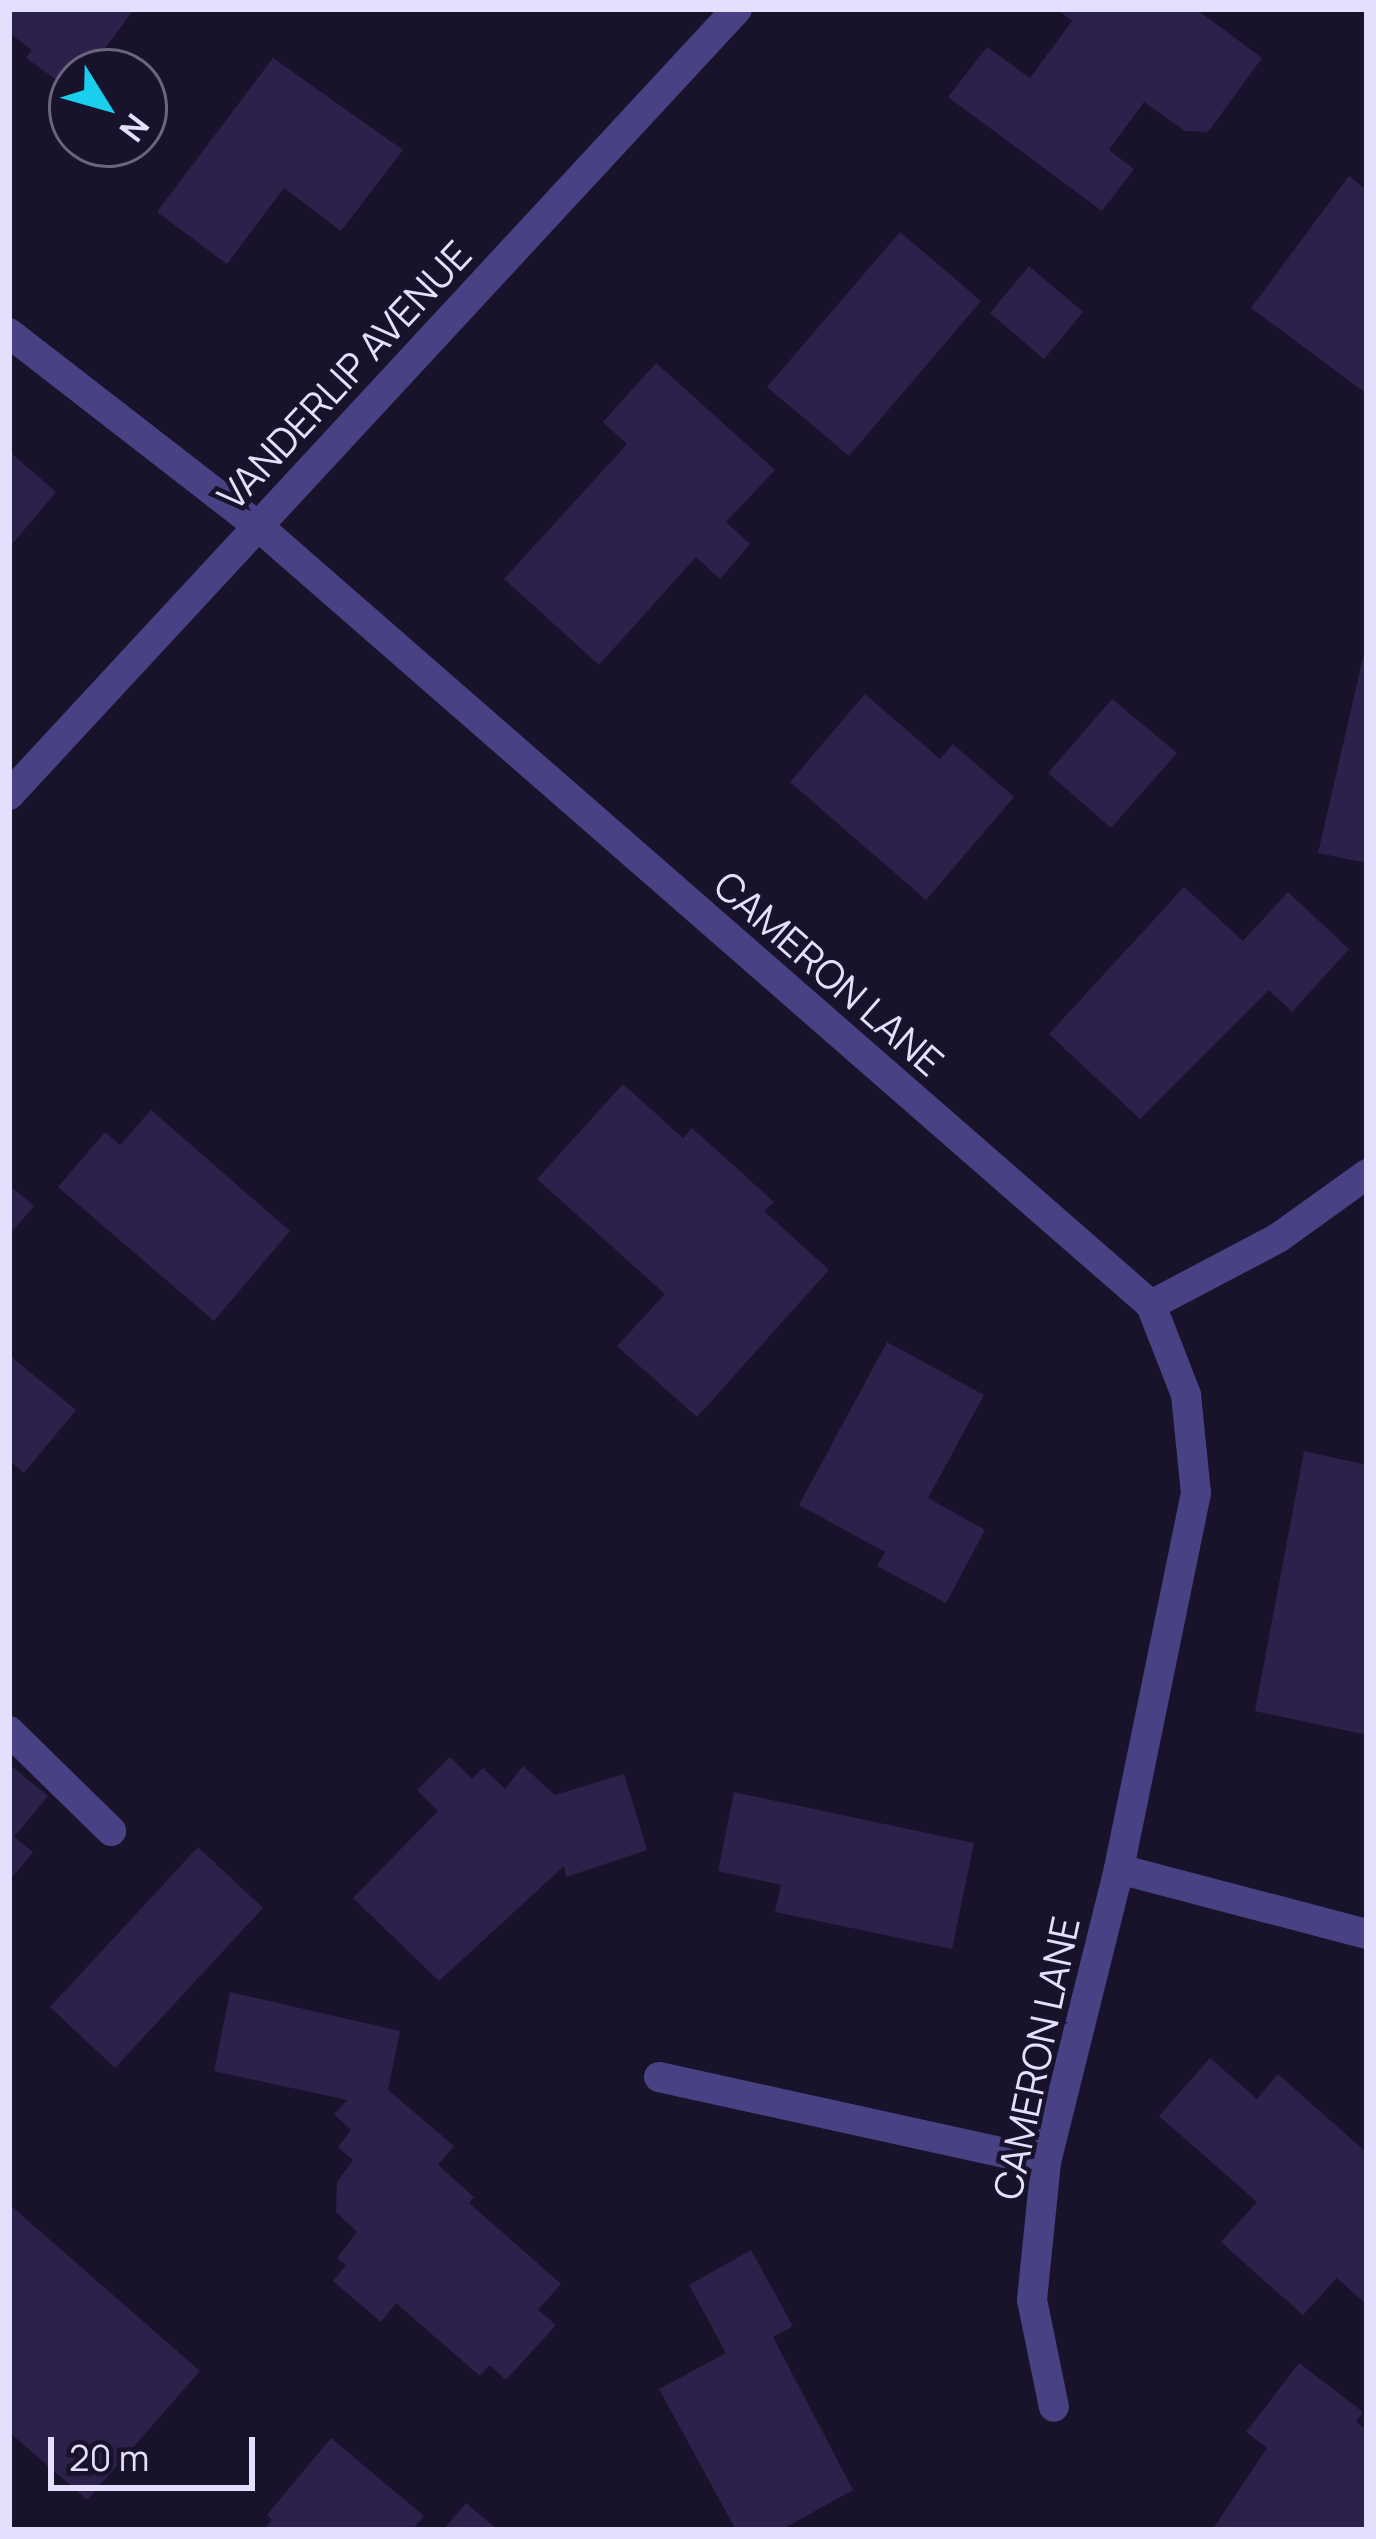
<!DOCTYPE html>
<html>
<head>
<meta charset="utf-8">
<style>
  body { margin:0 }
  #map { position:relative; width:1376px; height:2539px; overflow:hidden; background:#18132a; font-family:Manrope,sans-serif }
  div>[style] { position:absolute }
  [style*='--x'] { left:calc(var(--x)*1px); top:calc(var(--y)*1px); width:calc(var(--w)*1px); rotate:calc(var(--a)*1deg) }
  .building>* { inset:0; background:#2b214a }
  .service>* { height:30px; margin:-15px; padding:0 15px; transform-origin:15px; border-radius:15px; background:#484285 }
  .minor>* { height:30px; margin:-15px; padding:0 15px; transform-origin:15px; border-radius:15px; background:#484285 }
  .tertiary>* { height:30px; margin:-15px; padding:0 15px; transform-origin:15px; border-radius:15px; background:#484285 }
  span { translate:-50% -50%; white-space:nowrap; text-align:center; line-height:1.15; -webkit-text-stroke:9px #18132a; paint-order:stroke }
  .street-label { font-size:39px; color:#e4dffd }
  .frame { position:absolute; inset:0; border:12px solid #e4dffd; pointer-events:none }
  .north { position:absolute; left:48px; top:48px; width:120px; height:120px; box-sizing:border-box; background:#18132a; border:3px solid #6a657e; border-radius:50%; rotate:127deg; font-size:33px; font-weight:700; line-height:48px; text-align:center; color:#e4dffd }
  .north::after { content:''; display:block; margin:auto; width:42px; height:54px; background:#1aceee; clip-path:polygon(50% 0,100% 100%,50% 72%,0 100%) }
  .scale { position:absolute; left:48px; top:2437px; width:207px; height:54px; box-sizing:border-box; border:6px solid #e4dffd; border-top:0; padding-left:15px; font-size:36px; line-height:42px; white-space:nowrap; color:#e4dffd; -webkit-text-stroke:9px #18132a; paint-order:stroke }
</style>
</head>
<body>
<div id="map">
  <div class="building">
    <div style="clip-path:polygon(9px 9px,134px 9px,88px 72px,72px 72px,72px 91px,26px 58px,32px 50px,9px 33px)"></div>
    <div style="clip-path:polygon(1057px 9px,1196px 9px,1262px 58px,1208px 132px,1185px 131px,1144px 102px,1109px 150px,1134px 169px,1102px 211px,948px 97px,987px 47px,1030px 78px,1072px 21px)"></div>
    <div style="clip-path:polygon(273px 58px,403px 150px,341px 231px,284px 188px,227px 264px,157px 212px)"></div>
    <div style="clip-path:polygon(1349px 176px,1367px 190px,1367px 394px,1251px 308px)"></div>
    <div style="clip-path:polygon(900px 232px,981px 301px,849px 456px,767px 387px)"></div>
    <div style="clip-path:polygon(1029px 266px,1083px 312px,1044px 359px,990px 313px)"></div>
    <div style="clip-path:polygon(656px 363px,775px 470px,726px 522px,750px 544px,720px 579px,696px 557px,599px 665px,504px 579px,627px 444px,603px 422px)"></div>
    <div style="clip-path:polygon(9px 451px,56px 492px,9px 548px)"></div>
    <div style="clip-path:polygon(1367px 640px,1367px 863px,1318px 853px)"></div>
    <div style="clip-path:polygon(865px 694px,940px 759px,953px 744px,1014px 797px,926px 900px,790px 782px)"></div>
    <div style="clip-path:polygon(1112px 699px,1177px 753px,1111px 828px,1048px 773px)"></div>
    <div style="clip-path:polygon(1184px 887px,1243px 941px,1288px 892px,1349px 949px,1292px 1012px,1269px 990px,1140px 1119px,1049px 1034px)"></div>
    <div style="clip-path:polygon(623px 1084px,683px 1138px,692px 1128px,774px 1202px,764px 1211px,829px 1270px,697px 1417px,617px 1346px,665px 1294px,537px 1179px)"></div>
    <div style="clip-path:polygon(151px 1110px,290px 1231px,214px 1321px,58px 1187px,105px 1132px,120px 1145px)"></div>
    <div style="clip-path:polygon(9px 1185px,34px 1206px,9px 1235px)"></div>
    <div style="clip-path:polygon(887px 1342px,984px 1395px,928px 1498px,985px 1530px,946px 1603px,877px 1566px,885px 1552px,799px 1505px)"></div>
    <div style="clip-path:polygon(9px 1355px,76px 1410px,24px 1473px,9px 1460px)"></div>
    <div style="clip-path:polygon(1304px 1451px,1367px 1465px,1367px 1735px,1255px 1711px)"></div>
    <div style="clip-path:polygon(450px 1757px,472px 1779px,483px 1768px,505px 1789px,523px 1766px,555px 1795px,624px 1774px,647px 1850px,566px 1877px,564px 1866px,439px 1981px,353px 1898px,438px 1811px,417px 1790px)"></div>
    <div style="clip-path:polygon(9px 1764px,48px 1796px,14px 1837px,33px 1852px,9px 1881px)"></div>
    <div style="clip-path:polygon(734px 1792px,974px 1843px,952px 1949px,775px 1912px,781px 1885px,718px 1871px)"></div>
    <div style="clip-path:polygon(198px 1847px,263px 1908px,115px 2068px,50px 2007px)"></div>
    <div style="clip-path:polygon(230px 1992px,400px 2031px,388px 2090px,454px 2146px,438px 2165px,474px 2197px,469px 2203px,561px 2284px,538px 2310px,556px 2325px,506px 2380px,490px 2365px,480px 2376px,396px 2303px,381px 2322px,333px 2281px,346px 2265px,337px 2258px,357px 2232px,336px 2212px,337px 2182px,353px 2160px,338px 2147px,351px 2130px,334px 2114px,347px 2100px,214px 2071px)"></div>
    <div style="clip-path:polygon(1210px 2058px,1257px 2099px,1278px 2074px,1367px 2153px,1367px 2305px,1337px 2278px,1303px 2315px,1221px 2242px,1257px 2202px,1159px 2116px)"></div>
    <div style="clip-path:polygon(9px 2204px,200px 2371px,87px 2500px,9px 2432px)"></div>
    <div style="clip-path:polygon(751px 2250px,793px 2326px,773px 2337px,853px 2490px,781px 2530px,736px 2530px,659px 2389px,726px 2353px,689px 2285px)"></div>
    <div style="clip-path:polygon(1299px 2363px,1363px 2412px,1356px 2422px,1367px 2430px,1367px 2530px,1212px 2530px,1267px 2448px,1246px 2432px)"></div>
    <div style="clip-path:polygon(331px 2438px,424px 2516px,412px 2530px,264px 2530px,272px 2520px,267px 2515px)"></div>
    <div style="clip-path:polygon(466px 2503px,498px 2530px,443px 2530px)"></div>
  </div>
  <div class="service">
    <div style="--x:9;--y:1731;--w:143;--a:44.4"></div>
  </div>
  <div class="minor">
    <div style="--x:9;--y:333;--w:315;--a:37.8"></div>
    <div style="--x:258;--y:526;--w:1185;--a:41.1"></div>
    <div style="--x:1151;--y:1305;--w:97;--a:68.7"></div>
    <div style="--x:1186;--y:1395;--w:99;--a:84.2"></div>
    <div style="--x:1196;--y:1493;--w:384;--a:101.6"></div>
    <div style="--x:1119;--y:1869;--w:302;--a:104"></div>
    <div style="--x:1046;--y:2162;--w:139;--a:95.8"></div>
    <div style="--x:1032;--y:2300;--w:109;--a:78.4"></div>
    <div style="--x:1151;--y:1305;--w:144;--a:-27.8"></div>
    <div style="--x:1278;--y:1238;--w:110;--a:-35.7"></div>
    <div style="--x:1119;--y:1869;--w:256;--a:14.7"></div>
    <div style="--x:659;--y:2077;--w:396;--a:12.4"></div>
  </div>
  <div class="tertiary">
    <div style="--x:9;--y:795;--w:1071;--a:-47.19"></div>
  </div>
  <div class="street-label">
    <span style="left:344px;top:375px;rotate:-47deg">VANDERLIP AVENUE</span>
    <span style="left:829px;top:973px;rotate:41deg">CAMERON LANE</span>
    <span style="left:1036px;top:2058px;rotate:-78deg">CAMERON LANE</span>
  </div>
  <div class="frame"></div>
  <div class="north">N</div>
  <div class="scale">20 m</div>
</div>
</body>
</html>
